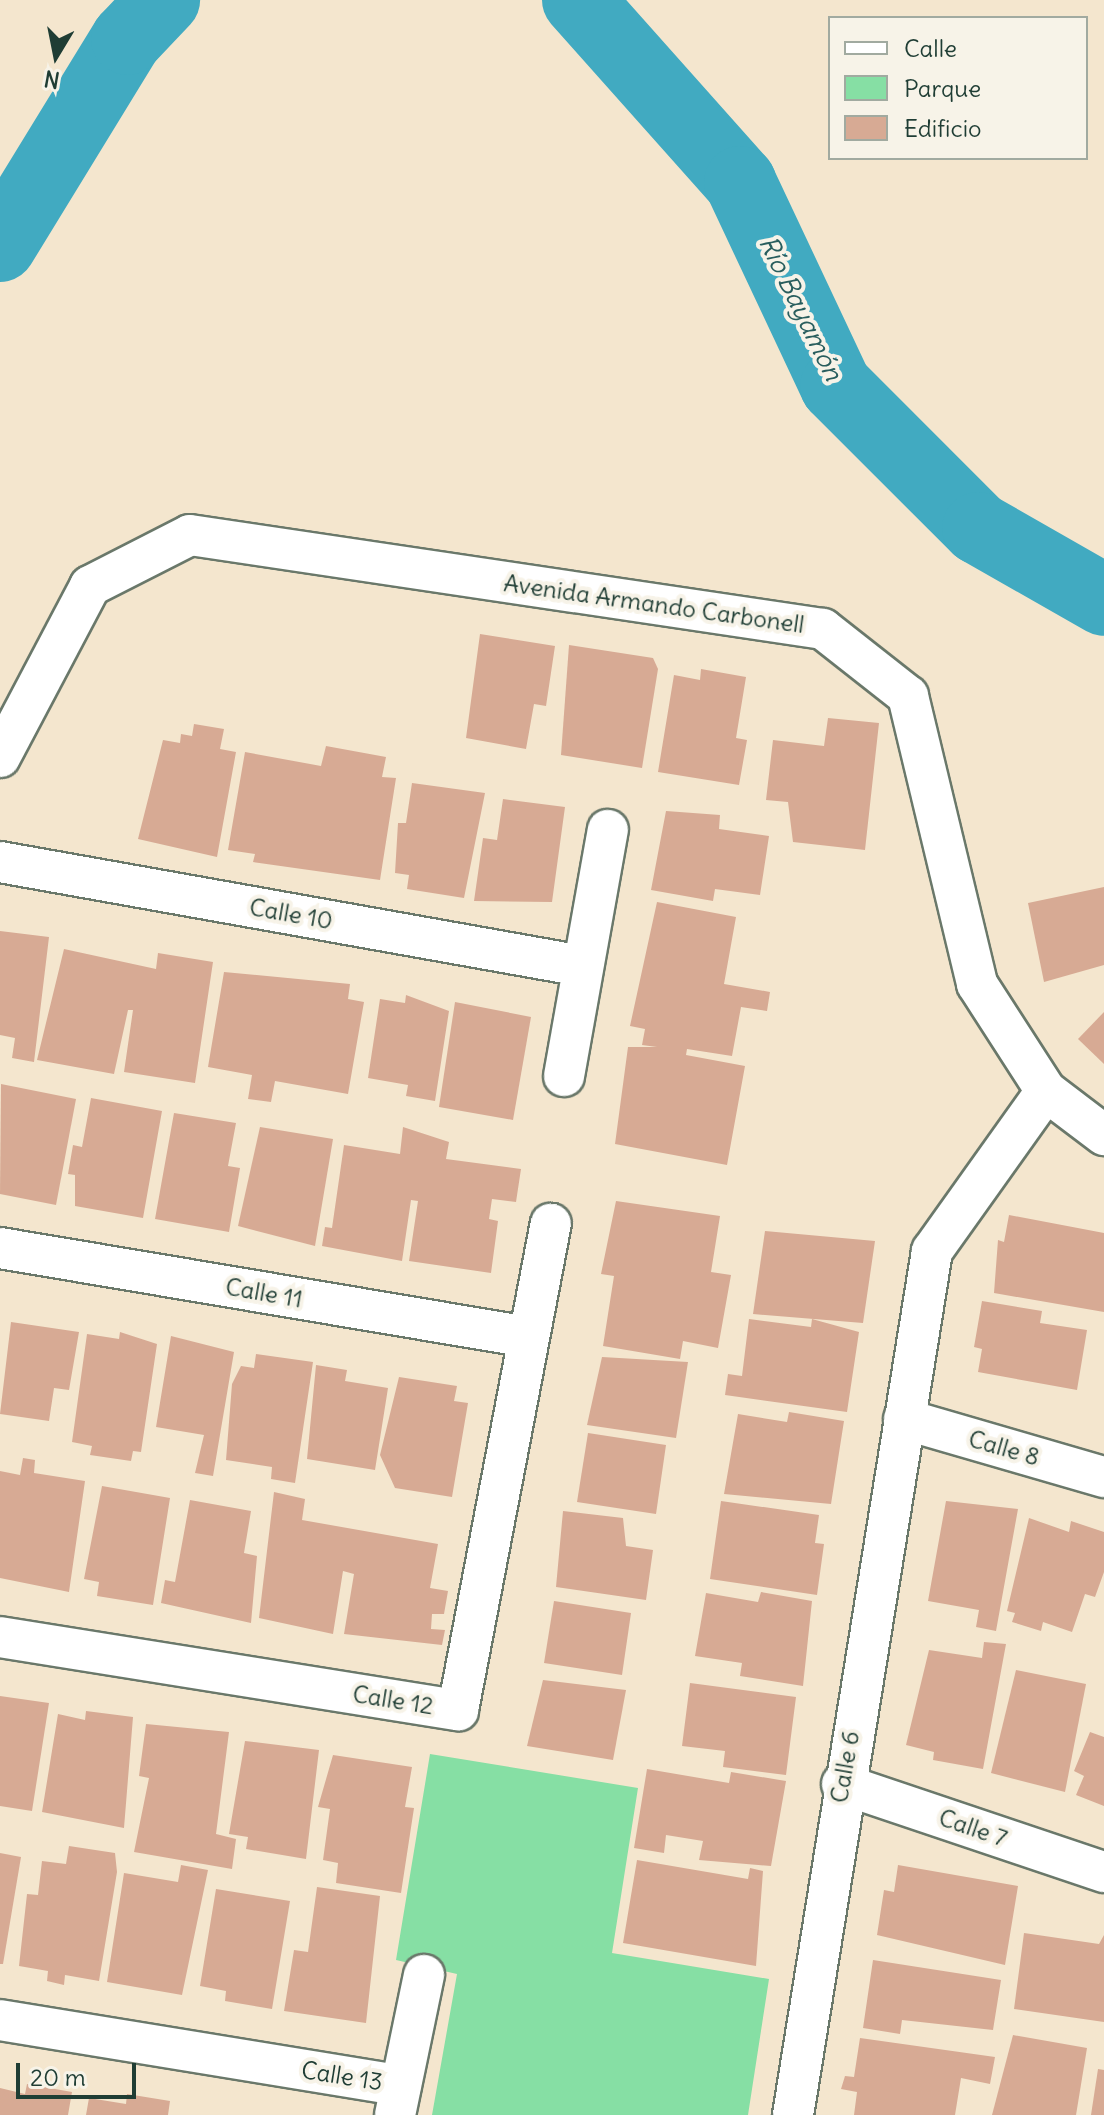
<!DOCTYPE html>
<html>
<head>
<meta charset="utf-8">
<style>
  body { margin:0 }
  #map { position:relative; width:1104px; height:2115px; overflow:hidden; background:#f4e6ce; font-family:Delius,sans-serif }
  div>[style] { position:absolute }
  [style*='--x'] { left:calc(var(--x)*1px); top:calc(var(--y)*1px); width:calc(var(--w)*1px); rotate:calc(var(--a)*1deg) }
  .green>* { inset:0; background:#86dfa4 }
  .river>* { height:72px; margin:-36px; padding:0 36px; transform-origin:36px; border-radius:36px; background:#41aac1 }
  .building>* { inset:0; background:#d7aa94 }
  .roads { filter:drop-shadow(2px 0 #6a786a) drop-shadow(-2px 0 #6a786a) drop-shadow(0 2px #6a786a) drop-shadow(0 -2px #6a786a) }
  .minor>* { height:40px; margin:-20px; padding:0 20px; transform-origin:20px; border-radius:20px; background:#fff }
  span { translate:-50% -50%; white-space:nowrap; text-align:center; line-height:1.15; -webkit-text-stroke:8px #f7f3e8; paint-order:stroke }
  .street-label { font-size:24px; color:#1f3d34 }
  .water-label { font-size:26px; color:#295e5e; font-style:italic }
  .legend { position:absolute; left:828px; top:16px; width:260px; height:144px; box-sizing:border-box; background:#f7f3e8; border:2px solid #a1aaa0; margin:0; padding:10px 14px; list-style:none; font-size:24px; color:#1f3d34 }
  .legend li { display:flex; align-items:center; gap:16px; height:40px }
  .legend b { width:40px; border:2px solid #a1aaa0 }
  .north { position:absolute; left:16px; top:16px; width:80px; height:80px; -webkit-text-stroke:6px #f7f3e8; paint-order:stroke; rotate:190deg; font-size:22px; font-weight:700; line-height:32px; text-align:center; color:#1f3d34 }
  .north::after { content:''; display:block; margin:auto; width:28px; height:36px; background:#1f3d34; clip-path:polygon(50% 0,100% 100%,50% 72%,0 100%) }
  .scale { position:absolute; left:16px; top:2063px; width:120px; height:36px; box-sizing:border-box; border:4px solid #1f3d34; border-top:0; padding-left:10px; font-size:24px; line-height:28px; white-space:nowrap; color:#1f3d34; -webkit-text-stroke:6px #f7f3e8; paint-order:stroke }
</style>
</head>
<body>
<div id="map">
  <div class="green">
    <div style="clip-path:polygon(430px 1754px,638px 1788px,612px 1953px,769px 1979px,748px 2115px,432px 2115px,457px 1974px,396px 1960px)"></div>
  </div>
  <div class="river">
    <div style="--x:578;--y:0;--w:244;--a:48.3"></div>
    <div style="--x:740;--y:182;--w:225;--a:64.8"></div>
    <div style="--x:836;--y:386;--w:201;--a:45"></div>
    <div style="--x:978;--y:528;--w:145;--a:29.7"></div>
    <div style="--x:0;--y:246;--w:243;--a:-58.5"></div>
    <div style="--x:127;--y:39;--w:54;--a:-46.5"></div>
  </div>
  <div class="building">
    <div style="clip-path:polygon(480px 634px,555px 646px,546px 706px,534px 704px,526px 749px,466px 738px)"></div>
    <div style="clip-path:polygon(569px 645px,653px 658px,658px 669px,642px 768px,561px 755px)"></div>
    <div style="clip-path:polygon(701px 669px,746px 677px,736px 738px,747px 740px,739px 785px,658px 772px,674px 675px,700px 680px)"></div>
    <div style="clip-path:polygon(828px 718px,879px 723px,865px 850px,793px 842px,788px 802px,766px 800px,773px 740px,824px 746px)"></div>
    <div style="clip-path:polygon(194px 724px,224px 729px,220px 749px,236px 752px,217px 857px,138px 839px,163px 740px,180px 743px,181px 734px,192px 736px)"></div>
    <div style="clip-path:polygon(326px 746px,386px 757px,382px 777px,396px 778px,380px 880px,253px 862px,255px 854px,228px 850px,245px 752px,321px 766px)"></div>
    <div style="clip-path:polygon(412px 783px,485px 793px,464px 898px,407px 889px,409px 875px,395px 873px,398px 823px,406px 823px)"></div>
    <div style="clip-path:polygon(503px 799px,565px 807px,552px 902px,474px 901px,483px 838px,497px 840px)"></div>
    <div style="clip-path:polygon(666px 811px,720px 815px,719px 829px,769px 836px,760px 895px,715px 889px,713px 901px,651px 890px)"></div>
    <div style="clip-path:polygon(1104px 887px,1104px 965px,1044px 982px,1028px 903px)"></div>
    <div style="clip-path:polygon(657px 902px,736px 917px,724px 984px,770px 992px,767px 1011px,741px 1007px,732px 1056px,687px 1049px,686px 1055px,745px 1066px,727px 1165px,615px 1144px,628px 1047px,657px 1047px,642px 1045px,645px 1029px,630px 1026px)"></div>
    <div style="clip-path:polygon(0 931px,49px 937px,34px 1062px,12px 1058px,15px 1038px,0 1035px)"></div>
    <div style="clip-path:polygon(64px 949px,156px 969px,158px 953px,213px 962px,195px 1083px,124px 1072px,133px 1010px,128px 1010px,114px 1074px,37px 1060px)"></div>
    <div style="clip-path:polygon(224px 972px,350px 984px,348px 999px,364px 1002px,348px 1094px,275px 1081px,271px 1102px,248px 1099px,252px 1075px,208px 1067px)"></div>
    <div style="clip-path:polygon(406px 995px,449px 1011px,435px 1101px,406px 1096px,408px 1085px,368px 1078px,380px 999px,405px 1003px)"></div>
    <div style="clip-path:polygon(455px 1002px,531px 1017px,513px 1120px,439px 1107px)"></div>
    <div style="clip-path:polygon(1104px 1012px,1104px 1064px,1078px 1039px)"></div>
    <div style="clip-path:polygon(1px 1084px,76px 1099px,56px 1205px,0 1194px)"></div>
    <div style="clip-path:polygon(91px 1098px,162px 1111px,143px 1218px,75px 1206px,75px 1175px,68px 1174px,73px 1145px,82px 1147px)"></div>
    <div style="clip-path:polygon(174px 1113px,236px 1123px,228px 1166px,240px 1168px,229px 1232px,155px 1219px)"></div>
    <div style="clip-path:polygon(260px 1127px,333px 1139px,315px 1246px,238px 1226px)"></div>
    <div style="clip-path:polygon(403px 1127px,449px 1142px,446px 1159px,521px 1169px,516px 1202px,492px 1199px,489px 1219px,498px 1221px,491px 1273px,409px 1261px,418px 1201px,411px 1200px,402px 1261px,322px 1246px,325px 1227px,332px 1228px,344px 1145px,400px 1154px)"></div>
    <div style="clip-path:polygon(616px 1201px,720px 1216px,711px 1272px,731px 1275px,718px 1348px,683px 1341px,680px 1359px,603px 1346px,614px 1276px,601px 1274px)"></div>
    <div style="clip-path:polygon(1009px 1215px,1104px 1233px,1104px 1312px,994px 1293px,998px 1240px,1004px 1242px)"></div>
    <div style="clip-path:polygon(765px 1231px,875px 1241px,863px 1323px,753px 1314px)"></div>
    <div style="clip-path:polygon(982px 1301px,1042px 1311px,1040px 1323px,1087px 1330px,1077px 1390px,978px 1372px,982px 1349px,974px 1347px)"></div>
    <div style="clip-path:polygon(749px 1319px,811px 1327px,812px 1319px,859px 1332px,847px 1412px,725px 1395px,728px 1374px,742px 1376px)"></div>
    <div style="clip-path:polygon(11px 1322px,79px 1332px,69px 1390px,54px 1388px,49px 1421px,0 1414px)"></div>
    <div style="clip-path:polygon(120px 1332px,157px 1344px,141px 1452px,133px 1451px,131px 1461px,90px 1455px,92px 1446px,72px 1442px,87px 1334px,119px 1339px)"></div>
    <div style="clip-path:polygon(171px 1336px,234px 1352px,213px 1476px,195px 1473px,204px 1435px,156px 1427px)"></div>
    <div style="clip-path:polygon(256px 1354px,313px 1362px,295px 1483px,271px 1479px,272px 1467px,226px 1460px,232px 1384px,241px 1366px,254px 1368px)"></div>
    <div style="clip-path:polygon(602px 1357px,688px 1362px,676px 1438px,587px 1425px)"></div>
    <div style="clip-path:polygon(316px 1365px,347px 1370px,345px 1381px,388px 1388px,375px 1470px,307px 1459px)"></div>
    <div style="clip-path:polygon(399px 1377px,457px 1386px,454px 1401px,468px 1403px,452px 1497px,395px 1488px,380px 1455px)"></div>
    <div style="clip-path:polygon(789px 1412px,844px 1421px,831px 1504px,724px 1494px,738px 1414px,787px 1422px)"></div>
    <div style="clip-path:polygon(588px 1433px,666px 1445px,656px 1514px,577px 1502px)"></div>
    <div style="clip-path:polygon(23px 1458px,35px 1460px,34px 1473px,85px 1481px,69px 1592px,0 1578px,0 1471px,20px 1475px)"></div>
    <div style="clip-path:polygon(102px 1486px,170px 1498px,153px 1605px,97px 1596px,99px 1582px,84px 1579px)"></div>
    <div style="clip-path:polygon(274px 1492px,305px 1499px,302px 1520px,438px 1544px,430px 1588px,448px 1591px,444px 1614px,432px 1614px,431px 1629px,445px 1630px,442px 1645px,344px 1634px,354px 1574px,343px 1571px,333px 1634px,259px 1618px)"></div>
    <div style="clip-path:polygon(190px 1500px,251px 1511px,244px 1553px,257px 1556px,251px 1623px,161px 1603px,165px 1580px,175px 1582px)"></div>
    <div style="clip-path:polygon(721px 1501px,819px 1515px,815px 1543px,824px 1544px,817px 1595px,710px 1579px)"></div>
    <div style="clip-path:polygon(946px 1501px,1018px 1509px,996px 1631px,976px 1627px,979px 1610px,928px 1601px)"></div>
    <div style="clip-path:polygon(563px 1511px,623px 1518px,626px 1546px,653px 1550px,646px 1600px,556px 1587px)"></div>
    <div style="clip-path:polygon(1029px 1518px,1069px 1532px,1071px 1521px,1104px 1532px,1104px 1572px,1095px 1597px,1085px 1594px,1072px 1632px,1043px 1622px,1041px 1631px,1012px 1622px,1015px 1613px,1007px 1611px)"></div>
    <div style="clip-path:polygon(761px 1592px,812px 1601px,803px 1686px,740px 1676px,742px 1663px,695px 1656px,706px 1593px,758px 1602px)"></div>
    <div style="clip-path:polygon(554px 1601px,631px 1613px,622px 1675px,544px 1663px)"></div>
    <div style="clip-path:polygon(984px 1642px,1006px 1644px,983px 1769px,933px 1760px,934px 1752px,906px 1745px,929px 1650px,982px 1658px)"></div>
    <div style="clip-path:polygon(1016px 1670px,1086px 1684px,1065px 1792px,991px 1773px)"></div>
    <div style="clip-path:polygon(543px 1680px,626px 1690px,613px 1760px,527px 1746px)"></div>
    <div style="clip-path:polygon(690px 1683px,796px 1697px,786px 1775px,723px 1767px,725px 1751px,682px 1746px)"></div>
    <div style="clip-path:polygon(0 1696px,49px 1703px,32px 1811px,0 1806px)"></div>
    <div style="clip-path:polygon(86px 1711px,133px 1717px,124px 1828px,42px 1812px,58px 1714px,85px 1720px)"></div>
    <div style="clip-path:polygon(146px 1724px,229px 1732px,216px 1834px,236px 1839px,232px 1869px,134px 1852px,149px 1778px,139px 1776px)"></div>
    <div style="clip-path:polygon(1090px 1732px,1104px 1737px,1104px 1816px,1104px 1806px,1076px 1795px,1084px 1776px,1074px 1771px)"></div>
    <div style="clip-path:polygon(245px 1741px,319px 1750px,306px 1859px,246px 1849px,248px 1837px,229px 1834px)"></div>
    <div style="clip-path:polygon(333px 1755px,412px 1767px,405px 1807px,414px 1808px,401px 1893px,336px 1883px,338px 1863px,323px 1860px,330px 1809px,318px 1807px)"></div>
    <div style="clip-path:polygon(647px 1769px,729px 1783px,731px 1772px,786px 1781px,771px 1866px,699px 1860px,703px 1841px,666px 1835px,664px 1853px,634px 1848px)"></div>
    <div style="clip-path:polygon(69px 1846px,115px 1853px,117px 1872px,99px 1981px,65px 1975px,64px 1985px,47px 1981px,48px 1971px,19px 1966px,27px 1894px,38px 1895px,42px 1861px,66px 1864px)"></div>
    <div style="clip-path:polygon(0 1853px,21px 1857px,3px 1964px,0 1964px)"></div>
    <div style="clip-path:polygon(637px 1860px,748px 1879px,750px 1868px,763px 1871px,756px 1966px,623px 1943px)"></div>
    <div style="clip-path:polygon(181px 1865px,208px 1870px,182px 1995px,107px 1982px,124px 1873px,178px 1882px)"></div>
    <div style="clip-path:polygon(898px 1865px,1018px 1886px,1005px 1965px,877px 1935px,884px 1890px,894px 1892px)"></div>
    <div style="clip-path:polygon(317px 1887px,380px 1896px,366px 2023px,284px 2011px,294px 1950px,308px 1952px)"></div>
    <div style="clip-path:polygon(216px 1889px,290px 1901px,272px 2009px,225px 2001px,226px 1991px,200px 1986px)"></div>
    <div style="clip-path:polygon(1024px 1933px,1099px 1944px,1104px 1935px,1104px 2022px,1014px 2009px)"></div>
    <div style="clip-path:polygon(873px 1960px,1001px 1980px,993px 2030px,902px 2020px,900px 2034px,863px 2028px)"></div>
    <div style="clip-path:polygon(1013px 2035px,1087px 2048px,1076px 2115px,992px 2115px)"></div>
    <div style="clip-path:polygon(860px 2038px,995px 2057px,990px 2084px,961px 2078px,955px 2115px,854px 2115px,857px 2092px,841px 2089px,845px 2076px,854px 2077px)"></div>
    <div style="clip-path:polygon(1098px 2069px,1104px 2070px,1104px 2115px,1091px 2115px)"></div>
    <div style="clip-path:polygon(27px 2084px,72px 2092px,68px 2115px,0 2115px,0 2088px,25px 2094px)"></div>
    <div style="clip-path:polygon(127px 2094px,170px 2101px,168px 2115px,86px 2115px,89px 2098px,126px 2104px)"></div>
  </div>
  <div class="roads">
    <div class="minor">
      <div style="--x:0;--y:757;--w:193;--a:-62.2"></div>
      <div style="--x:90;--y:586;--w:112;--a:-27"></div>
      <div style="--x:190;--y:535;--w:640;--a:8.45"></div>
      <div style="--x:823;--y:629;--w:108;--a:38.2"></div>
      <div style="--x:908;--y:696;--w:296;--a:76.5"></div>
      <div style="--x:977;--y:984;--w:127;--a:57.2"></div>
      <div style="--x:1046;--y:1091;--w:73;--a:37.2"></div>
      <div style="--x:0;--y:862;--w:591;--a:10.13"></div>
      <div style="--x:564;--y:1076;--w:250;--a:-79.9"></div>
      <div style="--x:0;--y:1248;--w:535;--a:9.57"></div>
      <div style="--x:904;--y:1419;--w:208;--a:16.2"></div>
      <div style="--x:0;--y:1637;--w:464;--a:9.1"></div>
      <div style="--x:458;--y:1710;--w:495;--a:-79.2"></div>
      <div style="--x:842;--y:1784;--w:276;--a:18.6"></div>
      <div style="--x:0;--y:2020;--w:406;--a:9.3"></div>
      <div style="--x:395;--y:2115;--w:143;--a:-78.3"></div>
      <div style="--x:793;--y:2115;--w:875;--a:-80.86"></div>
      <div style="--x:932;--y:1251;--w:196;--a:-54.5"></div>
    </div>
  </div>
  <div class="street-label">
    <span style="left:654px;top:604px;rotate:8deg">Avenida Armando Carbonell</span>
    <span style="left:291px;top:914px;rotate:10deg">Calle 10</span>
    <span style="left:264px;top:1293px;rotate:10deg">Calle 11</span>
    <span style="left:1004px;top:1448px;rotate:16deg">Calle 8</span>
    <span style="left:393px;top:1700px;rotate:9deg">Calle 12</span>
    <span style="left:845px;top:1767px;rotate:-80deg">Calle 6</span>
    <span style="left:973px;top:1828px;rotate:19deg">Calle 7</span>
    <span style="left:342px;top:2076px;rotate:9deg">Calle 13</span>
  </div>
  <div class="water-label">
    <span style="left:801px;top:308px;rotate:64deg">Río Bayamón</span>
  </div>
  <ul class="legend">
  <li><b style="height:10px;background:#fff"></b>Calle</li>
  <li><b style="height:22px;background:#86dfa4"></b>Parque</li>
  <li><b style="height:22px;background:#d7aa94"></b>Edificio</li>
  </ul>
  <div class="north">N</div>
  <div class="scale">20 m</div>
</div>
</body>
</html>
